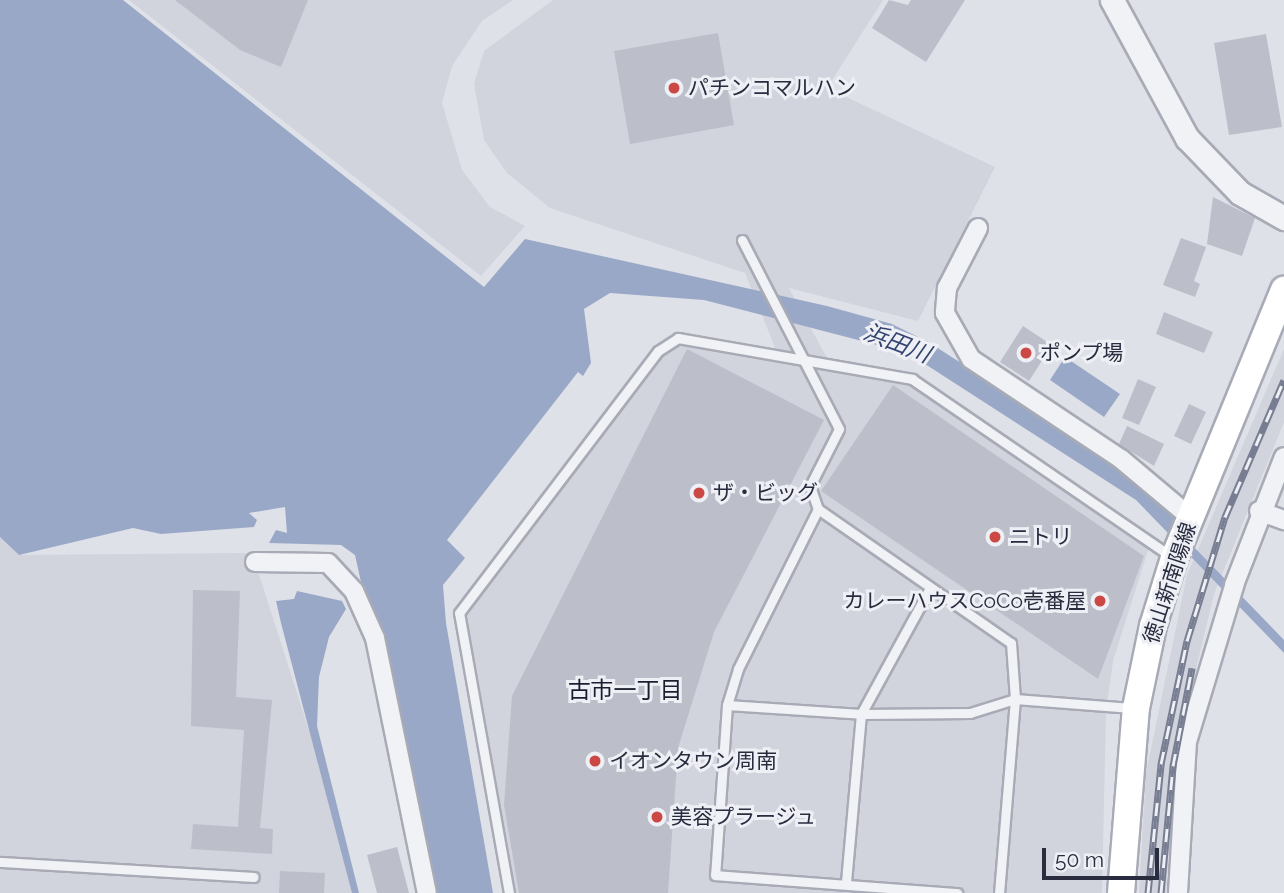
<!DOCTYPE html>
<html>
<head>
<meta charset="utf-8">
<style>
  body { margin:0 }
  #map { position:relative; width:1284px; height:893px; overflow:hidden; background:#dfe1e8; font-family:Raleway,"Noto Sans JP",sans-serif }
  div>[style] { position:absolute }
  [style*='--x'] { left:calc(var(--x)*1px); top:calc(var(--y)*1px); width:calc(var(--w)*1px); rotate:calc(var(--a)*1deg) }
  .built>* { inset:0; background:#d1d3dd }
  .water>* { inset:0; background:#9aa8c7 }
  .building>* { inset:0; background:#bcbfca }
  .roads { filter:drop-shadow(2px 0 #a8abb5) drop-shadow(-2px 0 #a8abb5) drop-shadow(0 2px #a8abb5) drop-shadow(0 -2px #a8abb5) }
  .service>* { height:9px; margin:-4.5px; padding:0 4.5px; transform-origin:4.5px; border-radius:4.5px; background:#f1f2f6 }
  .minor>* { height:18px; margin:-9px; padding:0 9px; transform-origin:9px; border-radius:9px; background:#f1f2f6 }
  .tertiary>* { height:23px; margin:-11.5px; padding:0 11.5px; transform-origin:11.5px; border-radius:11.5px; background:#f1f2f6 }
  .secondary>* { height:26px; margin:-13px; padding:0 13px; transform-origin:13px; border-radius:13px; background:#fff }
  .rail>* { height:7px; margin-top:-3.5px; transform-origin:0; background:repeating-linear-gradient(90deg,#eef0f5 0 13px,#787e91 0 26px); box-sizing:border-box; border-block:2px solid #787e91 }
  .dots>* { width:19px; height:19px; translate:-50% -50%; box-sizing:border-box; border:4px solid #eef0f5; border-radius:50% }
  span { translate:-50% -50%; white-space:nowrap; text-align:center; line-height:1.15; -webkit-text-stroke:6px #eef0f5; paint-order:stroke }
  .poi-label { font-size:21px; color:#282c3e }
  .left { translate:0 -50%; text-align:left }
  .right { translate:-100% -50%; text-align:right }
  .street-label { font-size:21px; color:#282c3e }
  .water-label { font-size:23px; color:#334471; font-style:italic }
  .neighbourhood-label { font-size:23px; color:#1a1e2f }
  .scale { position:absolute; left:1042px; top:848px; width:117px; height:32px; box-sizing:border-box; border:4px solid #282c3e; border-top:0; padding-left:9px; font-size:21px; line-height:24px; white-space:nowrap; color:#282c3e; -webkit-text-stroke:5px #eef0f5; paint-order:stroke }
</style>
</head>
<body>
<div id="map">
  <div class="built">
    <div style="clip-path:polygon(129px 0,513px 0,482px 21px,452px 66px,442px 103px,462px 170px,490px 207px,525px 226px,481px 276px)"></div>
    <div style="clip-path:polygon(553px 0,883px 0,827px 88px,995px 167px,918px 321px,789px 288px,828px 360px,912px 379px,1150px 544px,1113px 661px,1106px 710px,1102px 893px,509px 893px,459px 613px,658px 351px,678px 338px,778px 355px,745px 273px,550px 208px,507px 173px,484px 140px,474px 84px,484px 51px)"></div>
    <div style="clip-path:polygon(1284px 349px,1284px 422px,1214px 594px,1196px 669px,1174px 787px,1166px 893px,1139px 893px,1146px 773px,1187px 575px)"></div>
    <div style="clip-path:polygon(0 537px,19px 555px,245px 553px,255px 562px,323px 774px,352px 893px,0 893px)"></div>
  </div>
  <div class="water">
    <div style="clip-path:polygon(0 0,123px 0,484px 287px,525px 239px,827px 306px,892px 324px,930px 343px,1117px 464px,1173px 514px,1192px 545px,1284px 640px,1284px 653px,1136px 500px,908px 353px,704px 300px,610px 293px,584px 309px,591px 363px,583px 376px,578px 372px,447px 540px,465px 558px,443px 585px,446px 623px,493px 893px,430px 893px,355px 555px,341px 545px,269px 543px,276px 530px,287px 533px,285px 507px,249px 513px,257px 520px,254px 527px,161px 534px,133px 528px,19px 555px,0 537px)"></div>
    <div style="clip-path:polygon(1065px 357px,1120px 394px,1104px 417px,1050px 380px)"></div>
    <div style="clip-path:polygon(297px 591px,342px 601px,346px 609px,329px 637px,319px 677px,317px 726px,359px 893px,352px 893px,281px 623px,276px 601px,294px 599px)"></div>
  </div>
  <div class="building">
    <div style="clip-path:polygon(175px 0,308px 0,281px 67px,240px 50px)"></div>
    <div style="clip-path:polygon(889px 0,908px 5px,911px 0,965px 0,926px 62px,872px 28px)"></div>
    <div style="clip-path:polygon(718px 33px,734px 125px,630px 144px,614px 51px)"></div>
    <div style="clip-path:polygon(1266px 34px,1282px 127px,1229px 135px,1214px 43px)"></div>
    <div style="clip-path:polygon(1213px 197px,1255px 218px,1242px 256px,1207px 244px)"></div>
    <div style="clip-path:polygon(1181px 238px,1206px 247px,1194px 281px,1200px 284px,1195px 297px,1163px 285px)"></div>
    <div style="clip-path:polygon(1164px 312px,1213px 332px,1204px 353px,1156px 334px)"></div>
    <div style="clip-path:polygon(1023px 326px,1052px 345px,1029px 381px,1000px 362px)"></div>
    <div style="clip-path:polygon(687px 349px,824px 420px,714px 632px,678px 748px,668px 893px,519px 893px,504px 805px,512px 696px)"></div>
    <div style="clip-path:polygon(1138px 379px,1156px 387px,1139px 425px,1122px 418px)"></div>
    <div style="clip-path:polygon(893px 385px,1144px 556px,1098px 679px,821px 491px)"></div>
    <div style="clip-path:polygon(1189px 404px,1206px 412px,1191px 444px,1174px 436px)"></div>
    <div style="clip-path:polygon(1127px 426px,1164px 444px,1154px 466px,1119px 444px)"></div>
    <div style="clip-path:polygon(193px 590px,240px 591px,236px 697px,272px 700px,260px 828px,273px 829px,272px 854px,191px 849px,193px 824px,238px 827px,244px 730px,191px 726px)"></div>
    <div style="clip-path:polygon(397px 847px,409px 893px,377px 893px,367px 855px)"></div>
    <div style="clip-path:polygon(280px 871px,325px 873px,324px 893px,279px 893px)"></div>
  </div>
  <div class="roads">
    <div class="service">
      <div style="--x:742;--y:240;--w:212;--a:62.8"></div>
      <div style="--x:839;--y:429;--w:64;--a:117"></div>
      <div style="--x:810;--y:486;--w:24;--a:71"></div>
      <div style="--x:818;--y:509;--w:235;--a:34.8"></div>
      <div style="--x:1011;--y:643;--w:56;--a:85.9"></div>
      <div style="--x:1015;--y:699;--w:195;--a:94.7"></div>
      <div style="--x:818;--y:509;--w:179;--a:116.6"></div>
      <div style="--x:738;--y:669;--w:38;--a:107"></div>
      <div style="--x:727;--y:705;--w:170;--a:94"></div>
      <div style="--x:715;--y:875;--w:243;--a:4.3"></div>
      <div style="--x:727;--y:705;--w:134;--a:3.8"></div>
      <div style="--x:861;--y:714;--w:109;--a:-0.5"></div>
      <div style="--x:970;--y:713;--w:47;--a:-17.3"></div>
      <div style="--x:1015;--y:699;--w:117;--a:4.4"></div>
      <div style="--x:0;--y:862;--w:254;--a:3.4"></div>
      <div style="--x:846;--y:882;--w:169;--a:-84.9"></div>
      <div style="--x:861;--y:714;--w:144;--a:-61.3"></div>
      <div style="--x:509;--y:893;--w:284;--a:-100.1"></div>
      <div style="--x:459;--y:613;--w:329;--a:-52.8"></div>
      <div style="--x:658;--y:351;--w:24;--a:-33"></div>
      <div style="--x:678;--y:338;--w:238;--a:9.9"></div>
      <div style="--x:912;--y:379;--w:315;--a:34.4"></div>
    </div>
    <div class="minor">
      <div style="--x:978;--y:228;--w:68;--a:117.3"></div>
      <div style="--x:947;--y:288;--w:25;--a:95"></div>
      <div style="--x:945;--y:313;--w:53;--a:60.5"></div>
      <div style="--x:971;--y:359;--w:180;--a:33.7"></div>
      <div style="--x:1121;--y:459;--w:90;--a:40"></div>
      <div style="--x:1259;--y:511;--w:27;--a:20"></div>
      <div style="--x:255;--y:562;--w:73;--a:0.8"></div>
      <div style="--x:328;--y:563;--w:38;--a:47"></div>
      <div style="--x:354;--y:591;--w:51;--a:65.9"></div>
      <div style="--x:375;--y:638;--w:260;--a:78.5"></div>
      <div style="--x:1234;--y:585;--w:137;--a:-68.7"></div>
      <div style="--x:1178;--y:893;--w:151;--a:-86.6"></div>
      <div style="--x:1187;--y:742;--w:166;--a:-73.2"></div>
    </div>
    <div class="tertiary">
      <div style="--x:1112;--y:0;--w:157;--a:61.5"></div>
      <div style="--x:1187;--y:138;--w:76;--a:46.1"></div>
      <div style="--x:1240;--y:193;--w:51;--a:29.6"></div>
    </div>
    <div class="secondary">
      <div style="--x:1121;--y:893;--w:186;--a:-85.4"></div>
      <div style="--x:1136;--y:708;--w:84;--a:-78.3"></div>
      <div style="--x:1153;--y:626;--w:71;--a:-72.8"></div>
      <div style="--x:1174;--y:558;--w:290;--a:-67.7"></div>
    </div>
  </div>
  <div class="rail">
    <div style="--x:1148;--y:893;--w:130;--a:-84.2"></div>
    <div style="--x:1161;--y:764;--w:126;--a:-78.1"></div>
    <div style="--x:1187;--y:641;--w:130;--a:-73"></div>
    <div style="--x:1225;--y:517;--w:149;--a:-66.7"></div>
    <div style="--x:1161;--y:893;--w:128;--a:-84.6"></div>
    <div style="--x:1173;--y:766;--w:100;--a:-79"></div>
  </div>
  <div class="dots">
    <div style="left:674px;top:88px;background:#cb4845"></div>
    <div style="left:1026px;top:353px;background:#cb4845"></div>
    <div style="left:699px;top:493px;background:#cb4845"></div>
    <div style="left:995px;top:537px;background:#cb4845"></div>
    <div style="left:1100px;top:601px;background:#cb4845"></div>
    <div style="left:595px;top:761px;background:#cb4845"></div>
    <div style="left:657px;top:817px;background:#cb4845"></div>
  </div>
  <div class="poi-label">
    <span class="left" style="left:688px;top:88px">パチンコマルハン</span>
    <span class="left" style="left:1040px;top:353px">ポンプ場</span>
    <span class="left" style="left:713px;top:493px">ザ・ビッグ</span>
    <span class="left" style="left:1009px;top:537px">ニトリ</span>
    <span class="right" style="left:1086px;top:601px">カレーハウスCoCo壱番屋</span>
    <span class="left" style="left:609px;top:761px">イオンタウン周南</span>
    <span class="left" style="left:671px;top:817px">美容プラージュ</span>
  </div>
  <div class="street-label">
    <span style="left:1170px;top:583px;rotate:-72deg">徳山新南陽線</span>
  </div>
  <div class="water-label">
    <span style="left:897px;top:343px;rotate:21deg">浜田川</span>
  </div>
  <div class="neighbourhood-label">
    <span style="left:625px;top:690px">古市一丁目</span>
  </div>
  <div class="scale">50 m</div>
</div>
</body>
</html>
